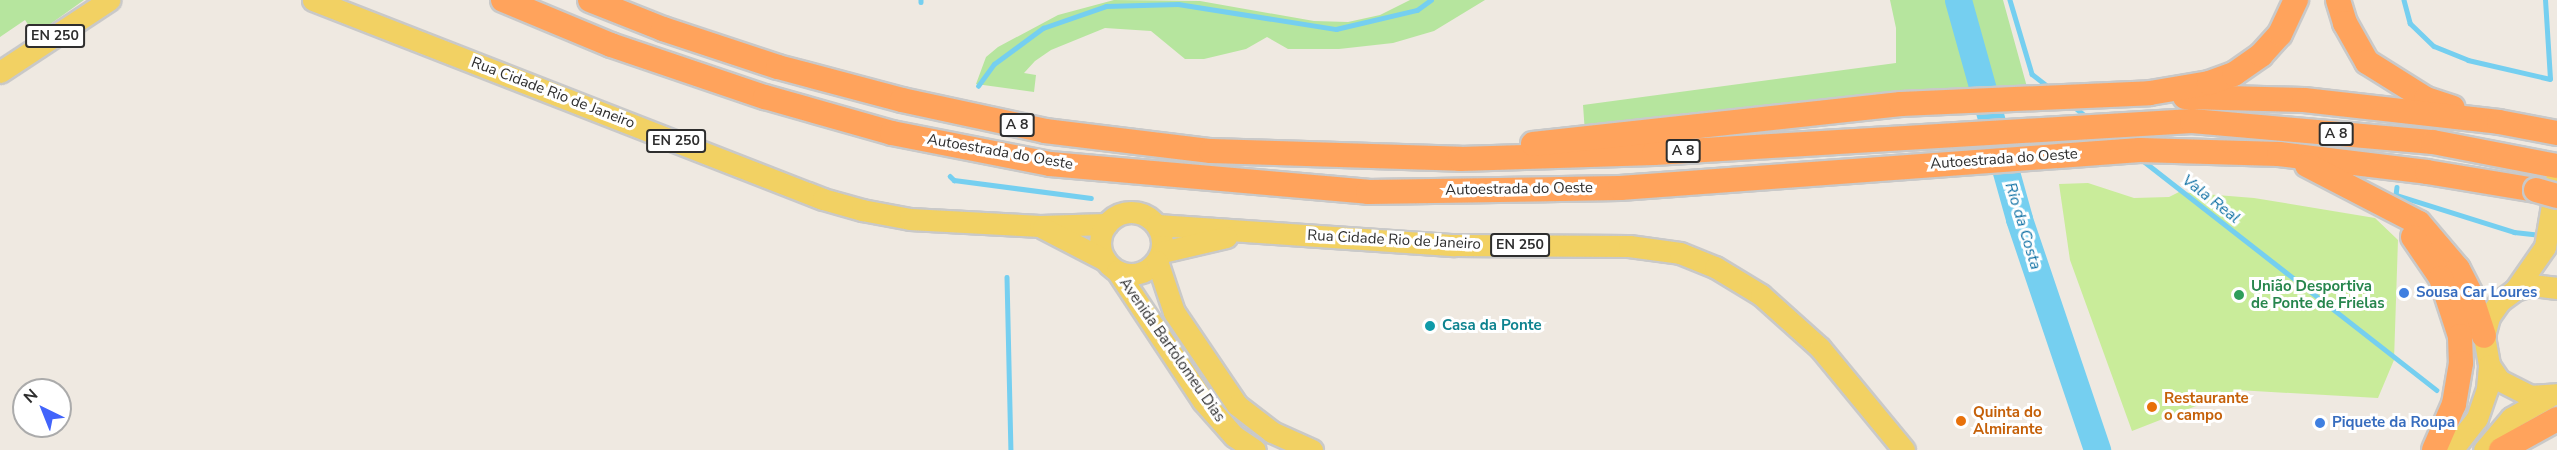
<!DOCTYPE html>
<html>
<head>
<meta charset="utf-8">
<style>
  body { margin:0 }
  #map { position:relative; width:2557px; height:450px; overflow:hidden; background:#efe9e1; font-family:"Nunito Sans",sans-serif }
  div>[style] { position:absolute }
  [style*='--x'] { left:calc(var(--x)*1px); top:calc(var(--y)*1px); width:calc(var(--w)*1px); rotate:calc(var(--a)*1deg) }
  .green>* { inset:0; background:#b6e59e }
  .pitch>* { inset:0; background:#c9ec9a }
  .stream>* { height:4.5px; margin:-2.25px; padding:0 2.25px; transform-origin:2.25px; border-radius:2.25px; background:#75cff0 }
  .river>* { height:27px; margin:-13.5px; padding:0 13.5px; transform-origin:13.5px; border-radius:13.5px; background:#75cff0 }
  .roads { filter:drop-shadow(2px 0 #c9c9c9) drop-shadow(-2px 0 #c9c9c9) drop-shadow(0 2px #c9c9c9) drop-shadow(0 -2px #c9c9c9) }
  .major>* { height:21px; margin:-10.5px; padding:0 10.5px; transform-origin:10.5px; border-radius:10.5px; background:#f2d163 }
  .major>.ring { margin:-10.5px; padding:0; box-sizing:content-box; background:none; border:21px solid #f2d163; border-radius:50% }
  .highway>* { height:24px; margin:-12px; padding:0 12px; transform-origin:12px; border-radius:12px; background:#ffa35c }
  .bridges { filter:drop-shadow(2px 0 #c9c9c9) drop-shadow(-2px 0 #c9c9c9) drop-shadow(0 2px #c9c9c9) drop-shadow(0 -2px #c9c9c9) }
  .highway-bridge>* { height:24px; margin:-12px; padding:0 12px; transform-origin:12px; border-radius:12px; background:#ffa35c }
  .dots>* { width:16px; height:16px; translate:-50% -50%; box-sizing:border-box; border:3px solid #fff; border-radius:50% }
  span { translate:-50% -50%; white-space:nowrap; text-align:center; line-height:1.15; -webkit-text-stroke:6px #fff; paint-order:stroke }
  .shield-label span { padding:2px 4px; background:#fff; border:2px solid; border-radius:4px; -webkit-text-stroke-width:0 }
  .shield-label { font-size:14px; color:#2e2e2e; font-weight:700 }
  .street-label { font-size:15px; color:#2e2e2e }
  .leisure-label { font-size:15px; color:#27864d; font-weight:700 }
  .left { translate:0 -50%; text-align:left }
  .shop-label { font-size:15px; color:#366cbe; font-weight:700 }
  .culture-label { font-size:15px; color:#0d838f; font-weight:700 }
  .food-label { font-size:15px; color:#c56008; font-weight:700 }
  .water-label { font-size:16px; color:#0d6fa3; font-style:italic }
  .north { position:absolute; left:12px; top:378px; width:60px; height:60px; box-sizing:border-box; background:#fff; border:2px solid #ababab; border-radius:50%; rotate:317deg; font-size:16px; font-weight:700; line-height:24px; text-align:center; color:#2e2e2e }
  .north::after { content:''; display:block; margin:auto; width:21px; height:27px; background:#4264fb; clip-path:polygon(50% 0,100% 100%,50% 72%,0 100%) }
</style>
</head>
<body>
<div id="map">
  <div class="green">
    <div style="clip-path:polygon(0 0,84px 0,35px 35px,25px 20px,0 37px)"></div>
    <div style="clip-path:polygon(1114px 0,1200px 1px,1314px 21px,1348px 22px,1380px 15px,1410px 0,1485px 0,1434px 31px,1393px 43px,1339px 49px,1288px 49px,1267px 37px,1246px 49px,1204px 59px,1185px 59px,1151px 31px,1105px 28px,1051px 50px,1035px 61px,1024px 73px,1036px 75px,1034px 92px,976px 84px,986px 57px,998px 47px,1058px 15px)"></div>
    <div style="clip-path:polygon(1890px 0,2003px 0,2027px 87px,1585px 133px,1583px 105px,1896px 63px,1896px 28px)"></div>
  </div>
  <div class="pitch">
    <div style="clip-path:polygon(2088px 183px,2134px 198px,2169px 197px,2179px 192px,2254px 198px,2375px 218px,2398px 240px,2394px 360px,2378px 398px,2237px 390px,2132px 431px,2070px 260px,2059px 184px)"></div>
  </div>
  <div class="stream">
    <div style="--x:921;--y:0;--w:2;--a:90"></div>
    <div style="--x:2010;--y:0;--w:77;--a:73.4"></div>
    <div style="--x:2032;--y:74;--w:24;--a:38"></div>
    <div style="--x:2404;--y:0;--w:24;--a:75"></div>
    <div style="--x:2410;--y:23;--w:33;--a:44"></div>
    <div style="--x:2434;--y:46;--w:37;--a:22"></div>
    <div style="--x:2468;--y:60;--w:84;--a:13"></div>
    <div style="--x:2550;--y:79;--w:79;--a:-93.6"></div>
    <div style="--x:978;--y:86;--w:27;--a:-54"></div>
    <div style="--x:994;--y:64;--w:61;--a:-36.3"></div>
    <div style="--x:1043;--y:28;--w:67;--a:-19.2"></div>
    <div style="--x:1106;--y:6;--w:72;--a:-1.6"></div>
    <div style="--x:1178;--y:4;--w:160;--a:9"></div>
    <div style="--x:1336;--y:29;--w:83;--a:-13.2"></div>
    <div style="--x:1417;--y:10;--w:17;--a:-36"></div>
    <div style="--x:2072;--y:105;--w:22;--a:39"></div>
    <div style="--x:2141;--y:159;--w:375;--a:38"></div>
    <div style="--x:950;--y:176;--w:6;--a:45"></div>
    <div style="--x:954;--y:180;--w:138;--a:7.5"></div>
    <div style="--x:2397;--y:187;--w:8;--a:97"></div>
    <div style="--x:2396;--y:195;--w:124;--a:17.4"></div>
    <div style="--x:2514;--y:232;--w:20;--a:6"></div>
    <div style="--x:1007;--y:277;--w:173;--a:88.7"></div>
  </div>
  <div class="river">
    <div style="--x:1958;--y:0;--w:227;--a:74.4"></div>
    <div style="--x:2019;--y:219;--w:244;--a:71.3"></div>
  </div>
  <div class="roads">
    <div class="major">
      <div style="--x:313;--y:0;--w:547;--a:21.32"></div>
      <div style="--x:823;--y:199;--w:41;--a:15.8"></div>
      <div style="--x:862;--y:210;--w:49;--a:10.6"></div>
      <div style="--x:910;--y:219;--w:130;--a:3.1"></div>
      <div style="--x:1040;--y:226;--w:67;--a:-1.7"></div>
      <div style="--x:0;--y:72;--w:131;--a:-33.4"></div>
      <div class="ring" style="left:1100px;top:212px;width:41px;height:41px"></div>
      <div style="--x:1157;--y:225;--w:298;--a:3.9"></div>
      <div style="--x:1454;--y:245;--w:175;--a:0.3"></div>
      <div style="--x:1629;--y:246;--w:51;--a:7.8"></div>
      <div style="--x:1680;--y:253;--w:38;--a:22"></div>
      <div style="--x:1715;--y:267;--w:54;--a:31.3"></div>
      <div style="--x:1761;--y:295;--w:79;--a:41.9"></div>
      <div style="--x:1820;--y:348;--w:132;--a:50.5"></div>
      <div style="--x:1043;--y:228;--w:70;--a:27.3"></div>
      <div style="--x:1162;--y:252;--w:66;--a:-13.2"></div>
      <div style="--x:1157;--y:261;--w:54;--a:71.6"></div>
      <div style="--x:1174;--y:312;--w:112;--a:55.9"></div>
      <div style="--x:1237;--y:405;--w:44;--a:37.6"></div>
      <div style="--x:1272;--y:432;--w:44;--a:24.2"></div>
      <div style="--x:1117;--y:271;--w:156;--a:56.5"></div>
      <div style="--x:1203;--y:401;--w:47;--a:48.5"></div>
      <div style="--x:1234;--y:436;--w:25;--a:34"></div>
      <div style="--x:2557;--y:288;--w:26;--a:-173"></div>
      <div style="--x:2531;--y:285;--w:17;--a:163"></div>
      <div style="--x:2515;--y:290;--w:19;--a:144"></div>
      <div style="--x:2500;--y:301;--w:19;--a:125"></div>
      <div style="--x:2489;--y:317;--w:20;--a:105"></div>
      <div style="--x:2484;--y:336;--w:29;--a:80"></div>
      <div style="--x:2489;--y:365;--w:18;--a:56"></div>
      <div style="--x:2499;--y:380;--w:35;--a:27"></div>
      <div style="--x:2530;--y:396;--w:27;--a:-4"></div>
      <div style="--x:2515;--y:290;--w:52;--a:-55.1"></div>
      <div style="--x:2545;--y:247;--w:73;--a:-80.5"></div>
      <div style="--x:2452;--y:450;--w:41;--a:-52"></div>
      <div style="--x:2477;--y:418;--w:31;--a:-71"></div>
      <div style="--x:2487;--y:389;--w:24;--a:-85"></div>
      <div style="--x:2484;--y:450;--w:42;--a:-49.8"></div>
      <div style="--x:2511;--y:418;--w:43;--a:-29.6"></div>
    </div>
    <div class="highway">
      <div style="--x:503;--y:0;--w:117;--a:22.6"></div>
      <div style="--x:611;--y:45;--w:163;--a:18.7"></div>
      <div style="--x:765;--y:97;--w:132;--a:15.8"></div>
      <div style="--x:892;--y:133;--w:161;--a:11.1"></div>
      <div style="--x:1050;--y:164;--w:319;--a:5"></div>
      <div style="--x:1368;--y:192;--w:252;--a:-0.9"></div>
      <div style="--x:1620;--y:188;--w:521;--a:-4.18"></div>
      <div style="--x:2140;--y:150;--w:139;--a:1.6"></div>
      <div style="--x:2279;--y:154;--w:149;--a:6.9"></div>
      <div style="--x:2427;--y:172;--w:110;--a:9.4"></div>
      <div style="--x:590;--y:0;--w:79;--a:21.7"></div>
      <div style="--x:663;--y:29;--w:121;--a:18.3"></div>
      <div style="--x:778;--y:67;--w:128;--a:14.9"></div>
      <div style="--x:902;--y:100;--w:146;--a:12.2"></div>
      <div style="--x:1045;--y:131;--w:167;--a:6.9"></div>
      <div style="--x:1211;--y:151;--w:249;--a:1.8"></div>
      <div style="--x:1460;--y:159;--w:194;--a:-1.8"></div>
      <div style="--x:1654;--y:153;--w:539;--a:-3.4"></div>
      <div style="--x:2192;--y:121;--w:242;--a:5"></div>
      <div style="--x:2433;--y:142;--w:126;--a:11"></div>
      <div style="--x:2338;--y:0;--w:24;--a:73"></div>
      <div style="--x:2345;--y:23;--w:45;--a:60.6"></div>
      <div style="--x:2367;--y:62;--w:70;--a:32.1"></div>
      <div style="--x:2426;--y:99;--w:28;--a:18"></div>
      <div style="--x:2185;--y:97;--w:119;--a:1.4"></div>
      <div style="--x:2304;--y:100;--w:196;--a:6.4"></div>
      <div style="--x:2499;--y:122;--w:59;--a:10.7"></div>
      <div style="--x:1533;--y:144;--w:370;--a:-6.2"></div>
      <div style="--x:1901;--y:104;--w:249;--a:-2.5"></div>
      <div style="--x:2150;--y:93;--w:60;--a:-9.6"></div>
      <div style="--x:2209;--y:83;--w:27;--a:-20"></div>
      <div style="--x:2234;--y:74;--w:33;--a:-35"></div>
      <div style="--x:2261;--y:55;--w:28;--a:-48"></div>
      <div style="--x:2280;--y:34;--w:38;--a:-65"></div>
      <div style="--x:2307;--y:165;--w:126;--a:27.4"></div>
      <div style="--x:2419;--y:223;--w:60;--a:49.7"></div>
      <div style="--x:2458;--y:269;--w:27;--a:63"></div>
      <div style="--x:2470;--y:293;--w:45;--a:72"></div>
      <div style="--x:2413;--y:237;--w:50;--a:55.7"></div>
      <div style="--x:2441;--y:278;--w:61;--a:71.9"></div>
      <div style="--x:2460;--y:336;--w:27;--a:88"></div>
      <div style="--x:2461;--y:363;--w:42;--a:99.7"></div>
      <div style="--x:2454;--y:404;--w:50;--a:113.5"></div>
      <div style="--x:2501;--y:450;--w:64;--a:-29"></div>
    </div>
  </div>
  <div class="bridges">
    <div class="highway-bridge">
      <div style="--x:2536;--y:190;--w:22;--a:16"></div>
    </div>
  </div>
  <div class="dots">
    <div style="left:2404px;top:293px;background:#3f7fe0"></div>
    <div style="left:2239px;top:295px;background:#2e9e5b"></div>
    <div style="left:1430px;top:326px;background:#0f9aa8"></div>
    <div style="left:2152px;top:407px;background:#e8710a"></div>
    <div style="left:1961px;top:421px;background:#e8710a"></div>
    <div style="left:2320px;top:423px;background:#3f7fe0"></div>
  </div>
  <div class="shield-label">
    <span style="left:55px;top:36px">EN 250</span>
    <span style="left:1017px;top:125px">A 8</span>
    <span style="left:2336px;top:134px">A 8</span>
    <span style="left:676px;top:141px">EN 250</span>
    <span style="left:1683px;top:151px">A 8</span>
    <span style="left:1520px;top:245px">EN 250</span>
  </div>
  <div class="street-label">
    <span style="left:553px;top:93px;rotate:21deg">Rua Cidade Rio de Janeiro</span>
    <span style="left:1000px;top:152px;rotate:10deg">Autoestrada do Oeste</span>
    <span style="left:2004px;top:159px;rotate:-4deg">Autoestrada do Oeste</span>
    <span style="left:1519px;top:189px;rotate:-1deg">Autoestrada do Oeste</span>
    <span style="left:1394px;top:240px;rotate:3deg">Rua Cidade Rio de Janeiro</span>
    <span style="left:1172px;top:350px;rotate:55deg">Avenida Bartolomeu Dias</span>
  </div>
  <div class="leisure-label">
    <span class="left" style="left:2251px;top:295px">União Desportiva<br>de Ponte de Frielas</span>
  </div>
  <div class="shop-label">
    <span class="left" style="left:2416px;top:293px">Sousa Car Loures</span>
    <span class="left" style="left:2332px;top:423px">Piquete da Roupa</span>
  </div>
  <div class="culture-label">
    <span class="left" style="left:1442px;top:326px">Casa da Ponte</span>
  </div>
  <div class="food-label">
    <span class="left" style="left:2164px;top:407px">Restaurante<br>o campo</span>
    <span class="left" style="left:1973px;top:421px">Quinta do<br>Almirante</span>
  </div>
  <div class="water-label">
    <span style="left:2211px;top:199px;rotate:38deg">Vala Real</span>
    <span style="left:2023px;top:226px;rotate:73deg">Rio da Costa</span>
  </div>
  <div class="north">N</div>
</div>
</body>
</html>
